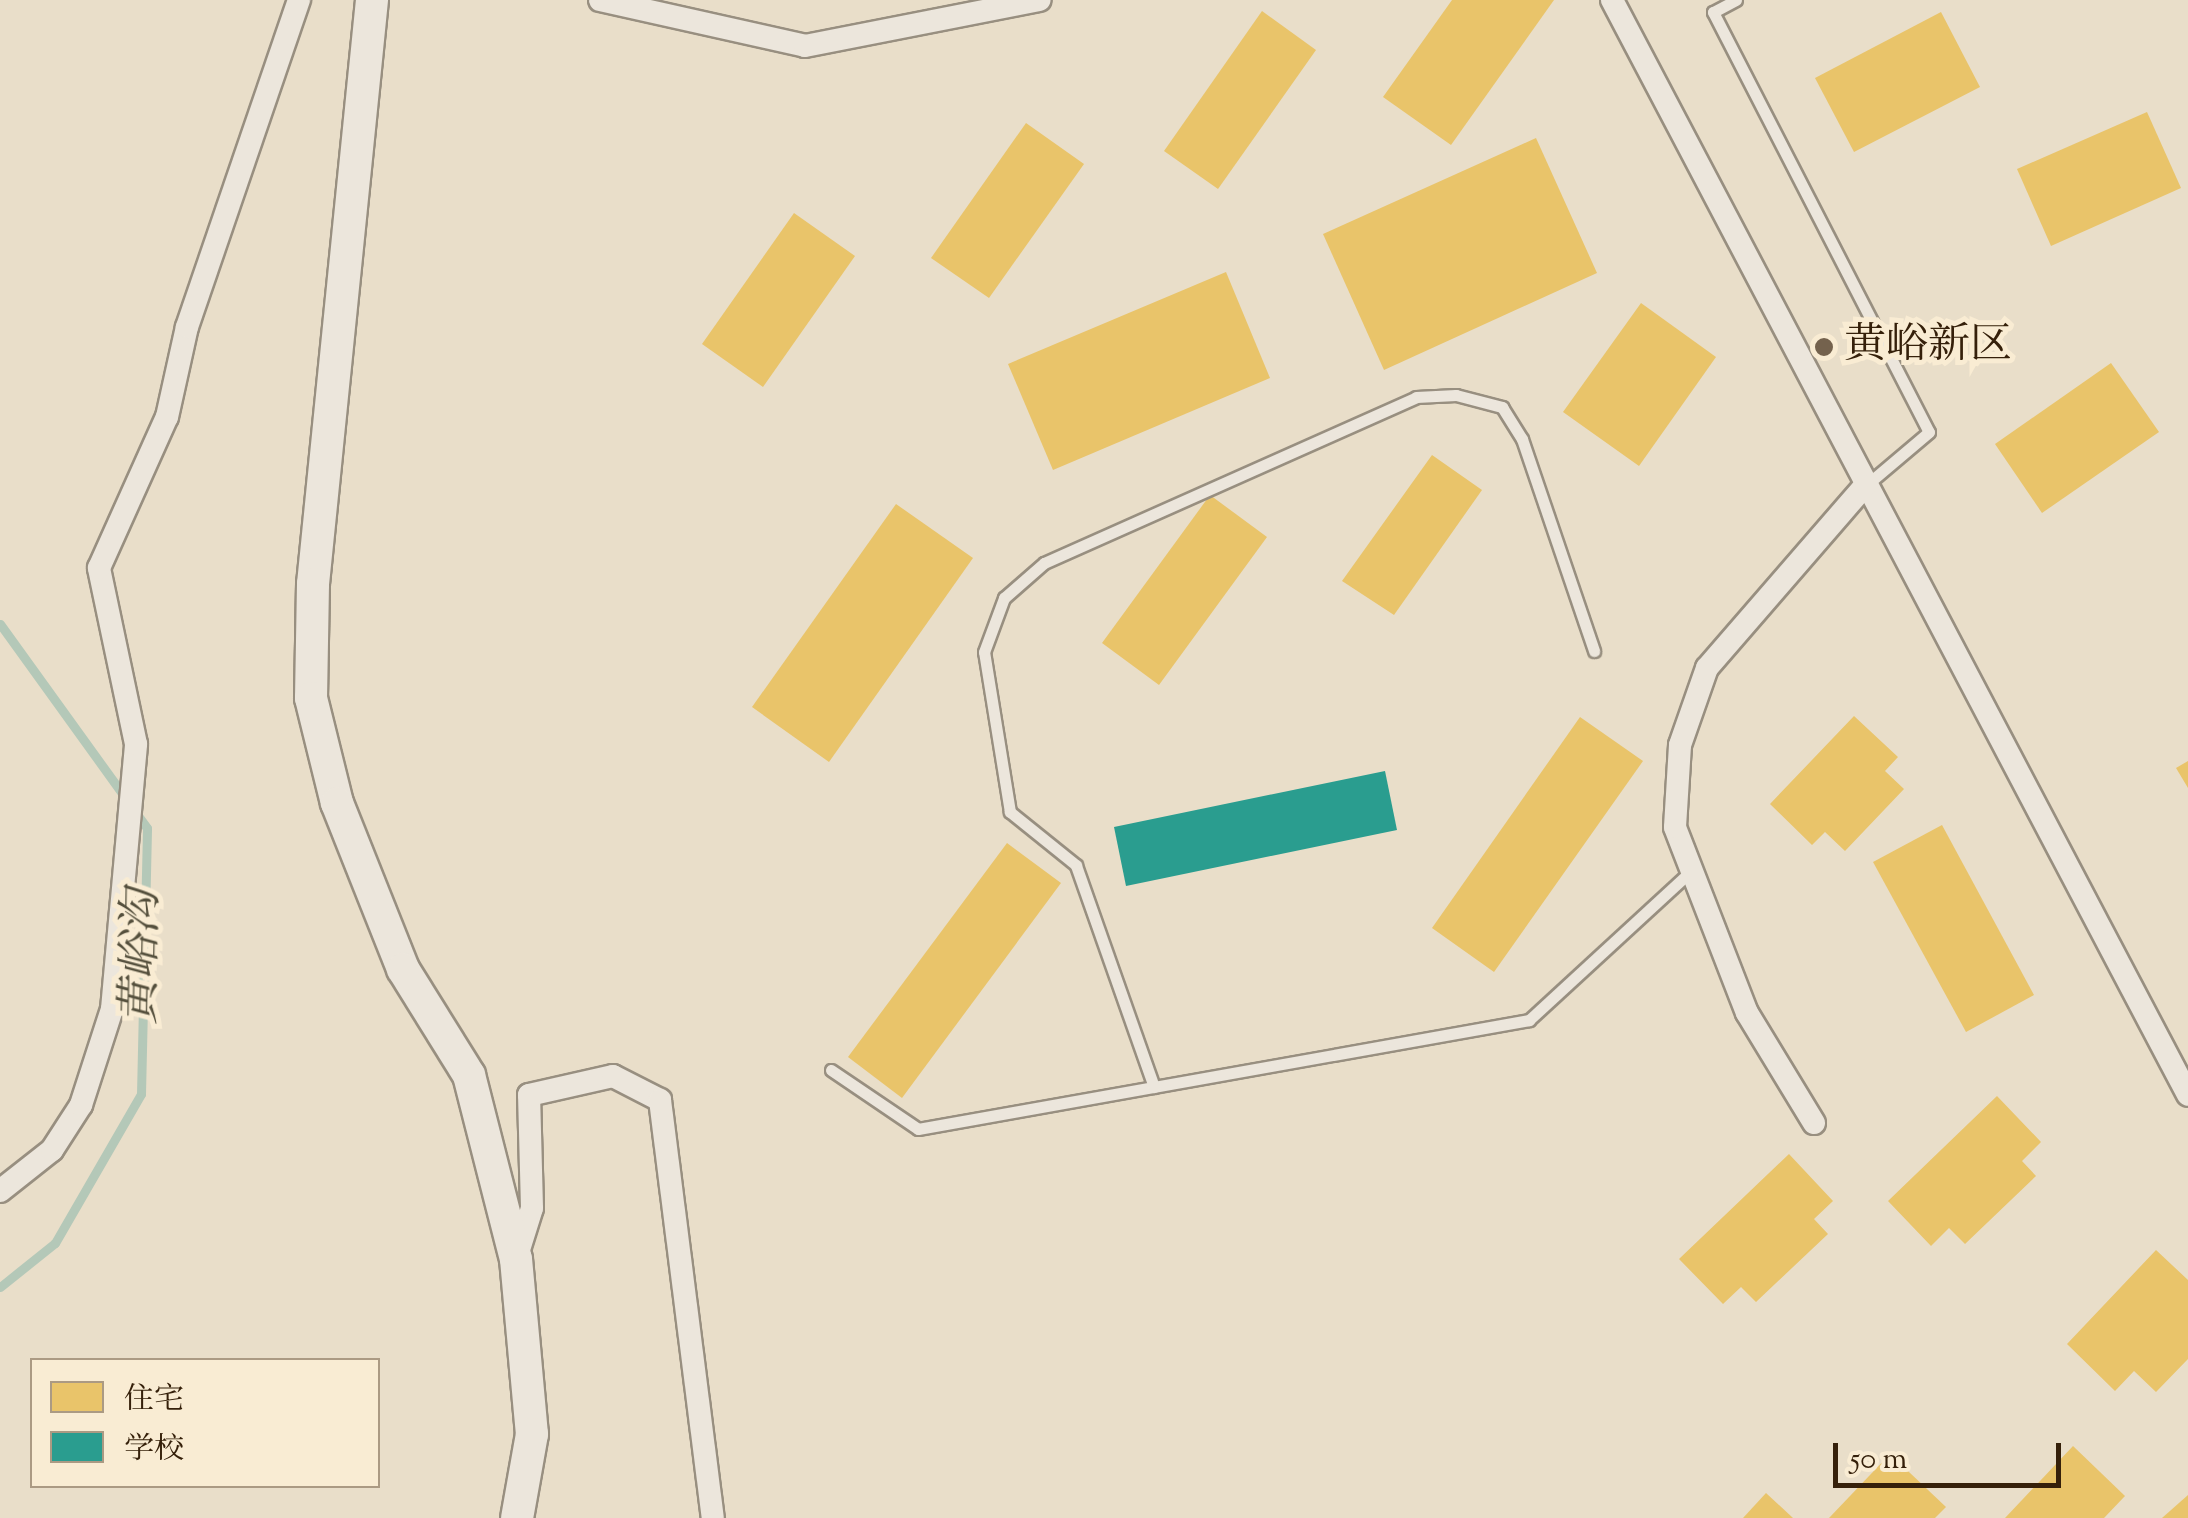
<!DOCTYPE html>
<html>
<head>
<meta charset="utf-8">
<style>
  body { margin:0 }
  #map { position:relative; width:2188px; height:1518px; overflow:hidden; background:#e9dec9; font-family:"Sorts Mill Goudy","Noto Serif SC",serif }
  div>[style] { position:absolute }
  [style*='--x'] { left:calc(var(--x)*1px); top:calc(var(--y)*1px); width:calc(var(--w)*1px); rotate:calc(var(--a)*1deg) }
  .homes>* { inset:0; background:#e9c46a }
  .schools>* { inset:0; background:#2a9d8f }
  .stream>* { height:9px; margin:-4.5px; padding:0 4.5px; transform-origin:4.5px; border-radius:4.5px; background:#b4c8b8 }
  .roads { filter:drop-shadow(2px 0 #988f80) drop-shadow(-2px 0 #988f80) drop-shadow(0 2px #988f80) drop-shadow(0 -2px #988f80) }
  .service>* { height:11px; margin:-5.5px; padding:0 5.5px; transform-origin:5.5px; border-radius:5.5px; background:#ece6dc }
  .minor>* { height:22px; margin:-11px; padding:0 11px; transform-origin:11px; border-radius:11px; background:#ece6dc }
  .secondary>* { height:32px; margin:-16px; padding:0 16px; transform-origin:16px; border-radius:16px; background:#ece6dc }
  .dots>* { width:28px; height:28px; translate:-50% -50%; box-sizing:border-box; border:5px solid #f9ecd3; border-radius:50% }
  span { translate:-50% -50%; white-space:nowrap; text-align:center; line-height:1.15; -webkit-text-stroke:10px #f9ecd3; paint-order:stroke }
  .poi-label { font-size:42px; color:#35200a }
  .left { translate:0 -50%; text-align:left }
  .water-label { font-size:45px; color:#544f3c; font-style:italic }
  .legend { position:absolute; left:30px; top:1358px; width:350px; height:130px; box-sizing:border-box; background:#f9ecd3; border:2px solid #ab9a83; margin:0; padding:12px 18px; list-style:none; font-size:30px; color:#35200a }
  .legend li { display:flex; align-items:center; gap:20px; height:50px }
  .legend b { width:50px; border:2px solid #ab9a83 }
  .scale { position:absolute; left:1833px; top:1443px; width:228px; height:45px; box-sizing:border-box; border:5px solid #35200a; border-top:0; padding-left:12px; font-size:30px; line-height:35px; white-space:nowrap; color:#35200a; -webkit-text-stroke:8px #f9ecd3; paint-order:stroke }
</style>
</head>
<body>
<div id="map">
  <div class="homes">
    <div style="clip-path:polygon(1452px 0,1554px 0,1451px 145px,1383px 97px)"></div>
    <div style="clip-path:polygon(1262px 11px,1316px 50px,1218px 189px,1164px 151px)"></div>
    <div style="clip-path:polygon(1941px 12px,1980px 87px,1854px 152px,1815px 78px)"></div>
    <div style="clip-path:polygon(2147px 112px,2181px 188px,2051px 246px,2017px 169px)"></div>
    <div style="clip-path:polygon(1026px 123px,1084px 164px,989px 298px,931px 258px)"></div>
    <div style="clip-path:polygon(1536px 138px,1597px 273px,1384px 370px,1323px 234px)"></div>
    <div style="clip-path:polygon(794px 213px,855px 256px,763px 387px,702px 344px)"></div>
    <div style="clip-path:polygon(1226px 272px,1270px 378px,1053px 470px,1008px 364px)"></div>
    <div style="clip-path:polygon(1641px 303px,1716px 357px,1639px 466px,1563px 412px)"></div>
    <div style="clip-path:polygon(2111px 363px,2159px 432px,2042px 513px,1995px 444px)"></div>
    <div style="clip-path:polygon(1432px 455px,1482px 490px,1394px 615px,1342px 581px)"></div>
    <div style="clip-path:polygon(1210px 495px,1267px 537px,1159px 685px,1102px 643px)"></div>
    <div style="clip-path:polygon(896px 504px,973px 558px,829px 762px,752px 707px)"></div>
    <div style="clip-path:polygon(1854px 716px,1898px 757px,1885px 771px,1904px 789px,1845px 851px,1825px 832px,1812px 845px,1770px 804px)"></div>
    <div style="clip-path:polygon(1580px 717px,1643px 761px,1494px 972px,1432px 928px)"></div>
    <div style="clip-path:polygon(2188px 761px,2188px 788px,2176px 768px)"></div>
    <div style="clip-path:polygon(1942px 825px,2034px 995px,1966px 1032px,1873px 862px)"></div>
    <div style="clip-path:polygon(1007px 843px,1061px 883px,902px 1098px,848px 1057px)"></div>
    <div style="clip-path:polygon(1997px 1096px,2041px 1142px,2022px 1161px,2036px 1176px,1965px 1244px,1949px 1228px,1931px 1246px,1888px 1201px)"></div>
    <div style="clip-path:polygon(1789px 1154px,1833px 1201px,1814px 1219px,1828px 1234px,1756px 1302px,1741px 1287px,1723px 1304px,1679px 1259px)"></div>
    <div style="clip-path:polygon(2156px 1250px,2188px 1280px,2188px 1359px,2156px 1392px,2134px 1371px,2115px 1391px,2067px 1344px)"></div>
    <div style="clip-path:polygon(2073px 1446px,2125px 1496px,2104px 1518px,2005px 1518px)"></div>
    <div style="clip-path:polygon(1890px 1454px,1946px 1507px,1935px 1518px,1829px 1518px)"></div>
    <div style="clip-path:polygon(1766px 1493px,1793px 1518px,1743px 1518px)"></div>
    <div style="clip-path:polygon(2188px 1495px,2188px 1518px,2162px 1518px)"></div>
  </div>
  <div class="schools">
    <div style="clip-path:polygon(1385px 771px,1397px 830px,1126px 886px,1114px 827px)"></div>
  </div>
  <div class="stream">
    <div style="--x:0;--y:624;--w:217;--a:54.2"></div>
    <div style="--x:0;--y:1287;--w:70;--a:-38.7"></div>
    <div style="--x:55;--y:1243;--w:172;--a:-60"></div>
    <div style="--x:141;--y:1094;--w:266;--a:-88.7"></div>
    <div style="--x:147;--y:828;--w:19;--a:-126"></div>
  </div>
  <div class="roads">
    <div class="service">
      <div style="--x:1736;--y:0;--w:26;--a:152"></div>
      <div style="--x:1713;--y:12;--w:472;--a:62.8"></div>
      <div style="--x:1929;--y:432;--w:84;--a:139.8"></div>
      <div style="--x:831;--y:1070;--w:105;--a:34.1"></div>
      <div style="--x:918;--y:1129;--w:621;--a:-10.11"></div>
      <div style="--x:1529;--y:1020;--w:222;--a:-42.6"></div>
      <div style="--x:1154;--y:1087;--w:235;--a:-109.4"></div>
      <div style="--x:1076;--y:865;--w:85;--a:-141.2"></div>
      <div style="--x:1010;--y:812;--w:162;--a:-99.2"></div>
      <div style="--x:984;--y:652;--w:58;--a:-69.7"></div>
      <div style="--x:1004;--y:598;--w:53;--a:-41.2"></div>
      <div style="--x:1044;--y:563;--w:407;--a:-24"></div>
      <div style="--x:1416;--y:397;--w:40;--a:-2.9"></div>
      <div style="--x:1456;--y:395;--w:48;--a:14.6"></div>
      <div style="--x:1502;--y:407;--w:38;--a:58"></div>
      <div style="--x:1522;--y:439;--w:224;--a:71.2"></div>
    </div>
    <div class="minor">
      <div style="--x:600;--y:0;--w:210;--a:12.6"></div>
      <div style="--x:805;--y:46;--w:239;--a:-11.1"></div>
      <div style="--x:1612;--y:0;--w:1237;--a:62.25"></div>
      <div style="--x:1814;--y:1123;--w:129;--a:-121.3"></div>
      <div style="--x:1747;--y:1013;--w:199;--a:-111.2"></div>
      <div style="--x:1675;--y:827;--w:82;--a:-86.5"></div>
      <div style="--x:1680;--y:745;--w:82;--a:-70.7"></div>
      <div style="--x:1707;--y:668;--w:240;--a:-49.1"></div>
      <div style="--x:0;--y:1191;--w:66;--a:-38.3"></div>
      <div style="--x:52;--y:1150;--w:54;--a:-57.2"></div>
      <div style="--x:81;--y:1105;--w:101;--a:-72.1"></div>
      <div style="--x:112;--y:1009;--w:266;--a:-84.8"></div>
      <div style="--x:136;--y:744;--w:180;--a:-101.9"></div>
      <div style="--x:99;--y:568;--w:166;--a:-65.8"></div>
      <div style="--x:167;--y:417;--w:92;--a:-77.5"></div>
      <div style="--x:187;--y:327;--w:346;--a:-71.1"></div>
      <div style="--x:517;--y:1256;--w:50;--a:-72.6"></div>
      <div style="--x:532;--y:1208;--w:113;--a:-91.5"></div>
      <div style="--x:529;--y:1095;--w:86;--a:-12.7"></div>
      <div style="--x:613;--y:1076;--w:53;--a:27.1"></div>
      <div style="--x:660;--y:1100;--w:421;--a:82.8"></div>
    </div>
    <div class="secondary">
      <div style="--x:372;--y:0;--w:587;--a:95.77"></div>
      <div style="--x:313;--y:584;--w:114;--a:91"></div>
      <div style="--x:311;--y:698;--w:108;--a:76.1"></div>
      <div style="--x:337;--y:803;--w:179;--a:68.3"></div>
      <div style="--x:403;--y:969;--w:125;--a:58.1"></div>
      <div style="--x:469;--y:1075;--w:190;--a:75.7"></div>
      <div style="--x:516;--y:1259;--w:176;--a:84.8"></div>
      <div style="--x:532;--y:1434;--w:85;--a:100.1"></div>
    </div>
  </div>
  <div class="dots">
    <div style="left:1824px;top:347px;background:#74624d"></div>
  </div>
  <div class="poi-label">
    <span class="left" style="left:1844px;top:347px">黄峪新区</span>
  </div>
  <div class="water-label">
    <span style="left:144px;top:957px;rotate:-89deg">黄峪沟</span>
  </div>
  <ul class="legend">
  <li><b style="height:28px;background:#e9c46a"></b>住宅</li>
  <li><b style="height:28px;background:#2a9d8f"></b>学校</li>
  </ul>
  <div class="scale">50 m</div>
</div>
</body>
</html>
